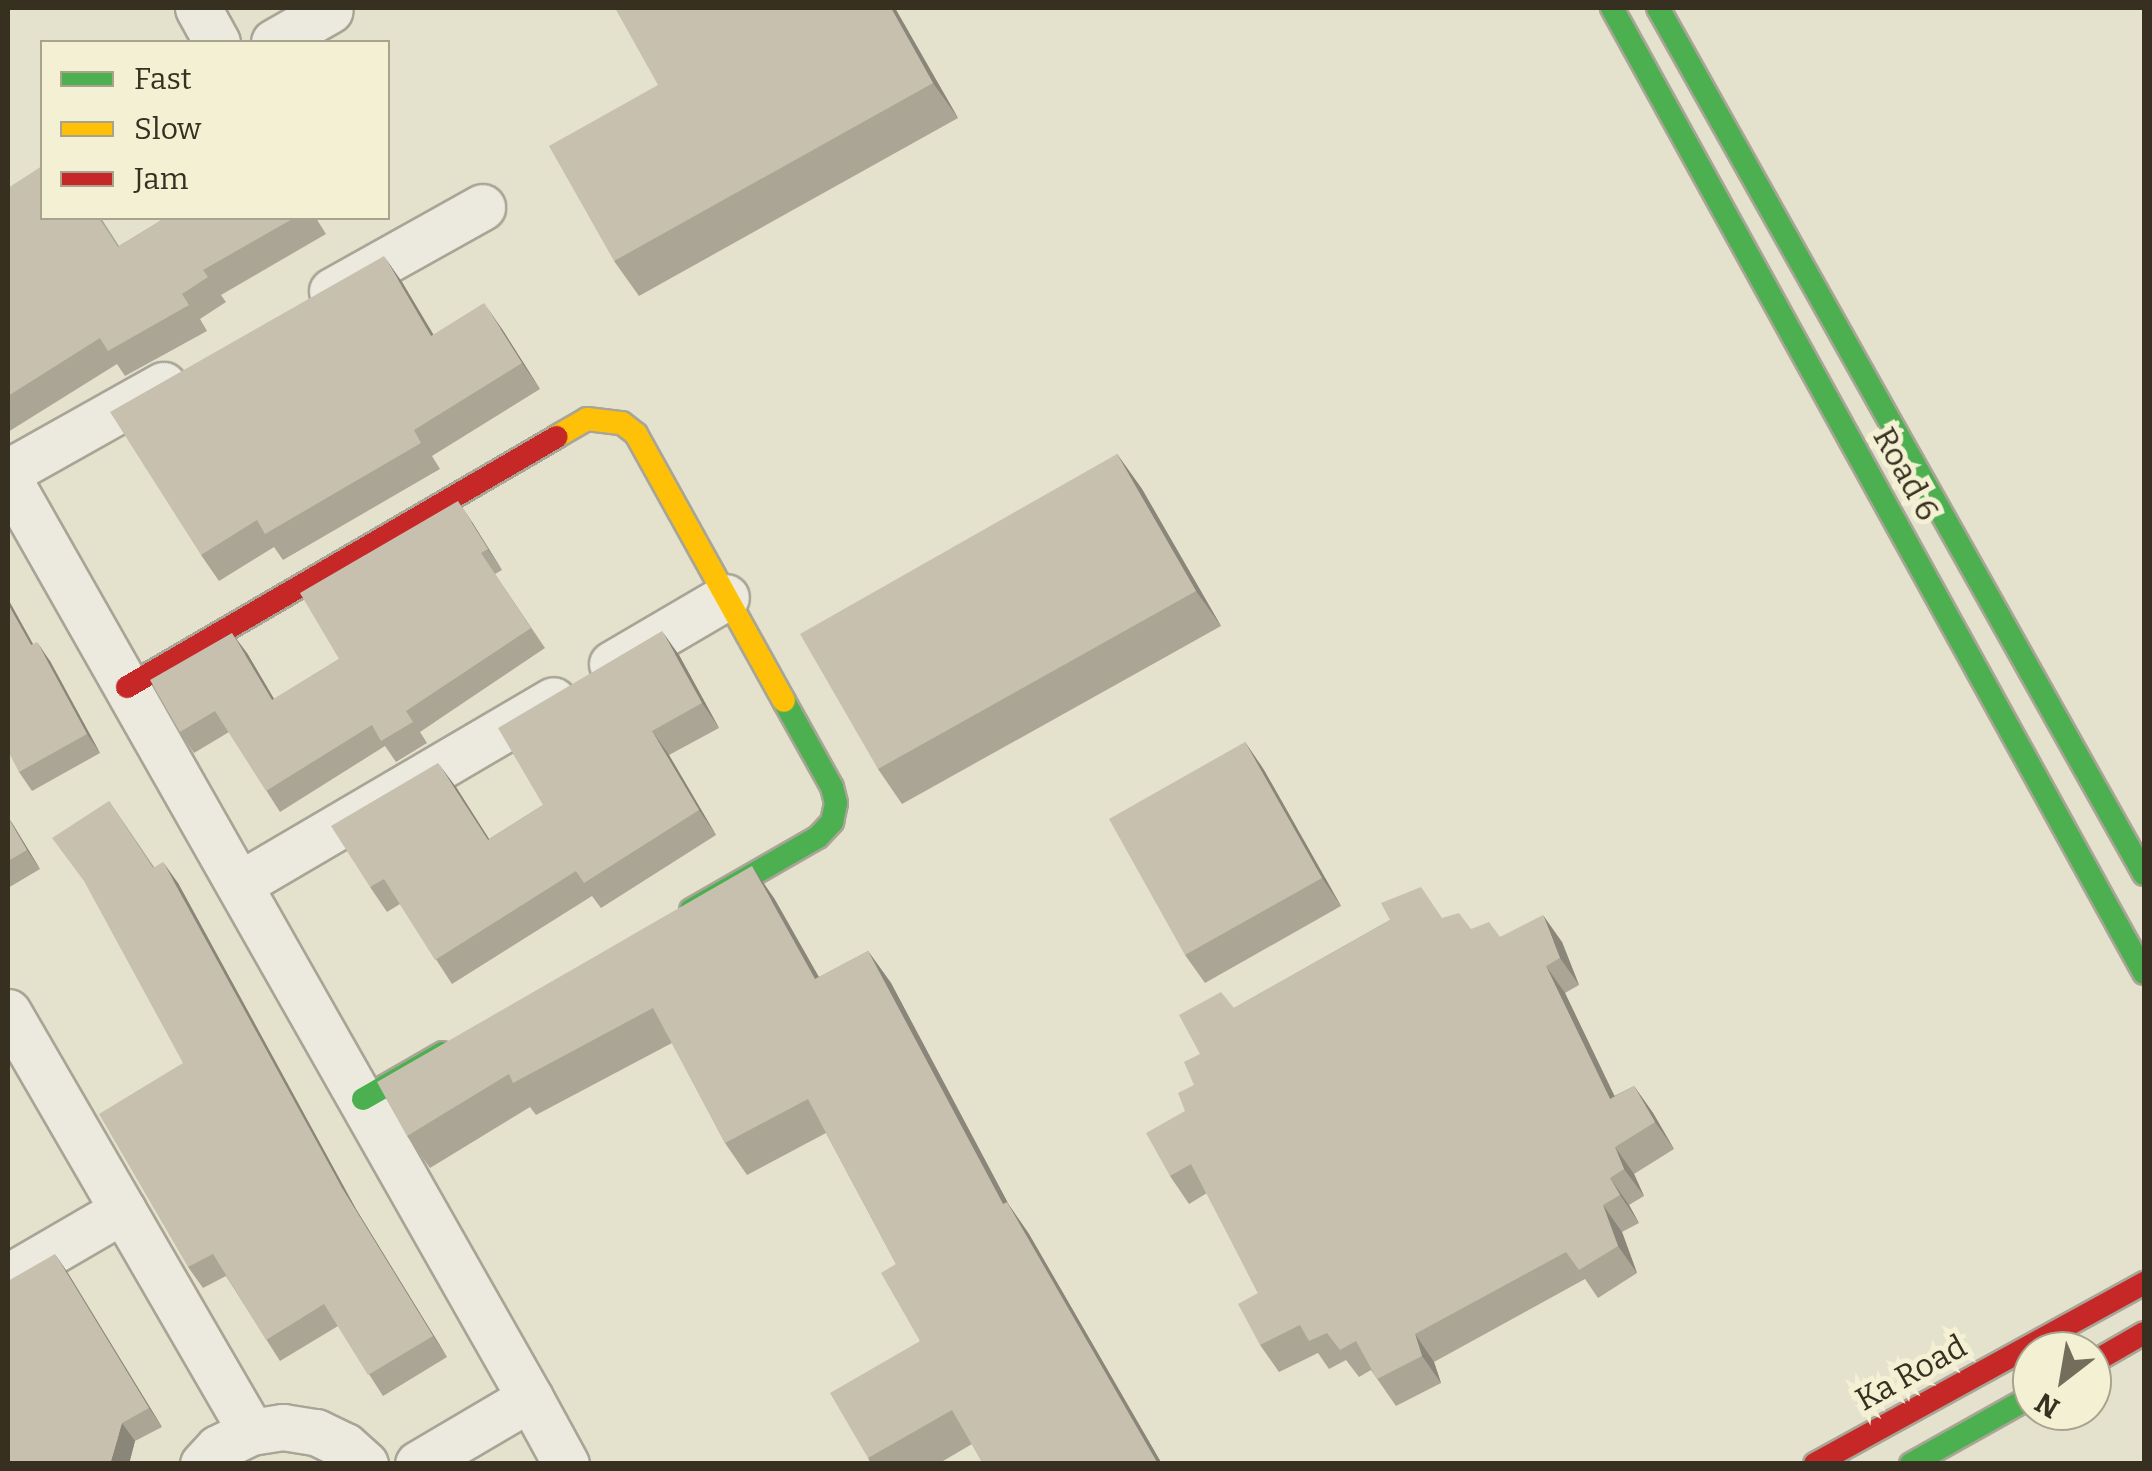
<!DOCTYPE html>
<html>
<head>
<meta charset="utf-8">
<style>
  body { margin:0 }
  #map { position:relative; width:2152px; height:1471px; overflow:hidden; background:#e4e1cd; font-family:Bitter,serif }
  div>[style] { position:absolute }
  [style*='--x'] { left:calc(var(--x)*1px); top:calc(var(--y)*1px); width:calc(var(--w)*1px); rotate:calc(var(--a)*1deg) }
  .roads { filter:drop-shadow(2px 0 #a9a596) drop-shadow(-2px 0 #a9a596) drop-shadow(0 2px #a9a596) drop-shadow(0 -2px #a9a596) }
  .street>* { height:45px; margin:-22.5px; padding:0 22.5px; transform-origin:22.5px; border-radius:22.5px; background:#eceadf }
  .fast>* { height:22px; margin:-11px; padding:0 11px; transform-origin:11px; border-radius:11px; background:#4caf50 }
  .slow>* { height:22px; margin:-11px; padding:0 11px; transform-origin:11px; border-radius:11px; background:#ffc107 }
  .jam>* { height:22px; margin:-11px; padding:0 11px; transform-origin:11px; border-radius:11px; background:#c62828 }
  .wall>* { inset:0; background:#aba596 }
  .shaded-wall>* { inset:0; background:#8b867a }
  .building>* { inset:0; background:#c7c0ae }
  span { translate:-50% -50%; white-space:nowrap; text-align:center; line-height:1.15; -webkit-text-stroke:10px #f4f0d4; paint-order:stroke }
  .street-label { font-size:32px; color:#372f1f }
  .frame { position:absolute; inset:0; border:10px solid #372f1f; pointer-events:none }
  .legend { position:absolute; left:40px; top:40px; width:350px; height:180px; box-sizing:border-box; background:#f4f0d4; border:2px solid #a8a38c; margin:0; padding:12px 18px; list-style:none; font-size:30px; color:#372f1f }
  .legend li { display:flex; align-items:center; gap:20px; height:50px }
  .legend b { width:50px; border:2px solid #a8a38c }
  .north { position:absolute; left:2012px; top:1331px; width:100px; height:100px; box-sizing:border-box; background:#f4f0d4; border:2px solid #a8a38c; border-radius:50%; rotate:211deg; font-size:28px; font-weight:700; line-height:40px; text-align:center; color:#372f1f }
  .north::after { content:''; display:block; margin:auto; width:35px; height:45px; background:#746d5c; clip-path:polygon(50% 0,100% 100%,50% 72%,0 100%) }
</style>
</head>
<body>
<div id="map">
  <div class="roads">
    <div class="street">
      <div style="--x:198;--y:8;--w:39;--a:61"></div>
      <div style="--x:274;--y:42;--w:64;--a:-29.7"></div>
      <div style="--x:332;--y:291;--w:172;--a:-29.2"></div>
      <div style="--x:8;--y:472;--w:178;--a:-29.3"></div>
      <div style="--x:8;--y:478;--w:1058;--a:60.43"></div>
      <div style="--x:530;--y:1398;--w:130;--a:149.5"></div>
      <div style="--x:612;--y:664;--w:132;--a:-30.4"></div>
      <div style="--x:240;--y:884;--w:363;--a:-30.4"></div>
      <div style="--x:8;--y:1012;--w:485;--a:59.9"></div>
      <div style="--x:8;--y:1277;--w:133;--a:-30.2"></div>
      <div style="--x:530;--y:1398;--w:75;--a:61.4"></div>
      <div style="--x:203;--y:1464;--w:22;--a:-47"></div>
      <div style="--x:218;--y:1448;--w:37;--a:-26"></div>
      <div style="--x:251;--y:1432;--w:32;--a:-9"></div>
      <div style="--x:283;--y:1427;--w:33;--a:9"></div>
      <div style="--x:316;--y:1432;--w:32;--a:26"></div>
      <div style="--x:345;--y:1446;--w:27;--a:42"></div>
    </div>
    <div class="fast">
      <div style="--x:1612;--y:8;--w:1102;--a:61.13"></div>
      <div style="--x:1658;--y:8;--w:993;--a:60.7"></div>
      <div style="--x:691;--y:910;--w:146;--a:-29.9"></div>
      <div style="--x:818;--y:837;--w:21;--a:-47"></div>
      <div style="--x:832;--y:822;--w:19;--a:-78"></div>
      <div style="--x:836;--y:803;--w:16;--a:-104"></div>
      <div style="--x:832;--y:787;--w:98;--a:-119.2"></div>
      <div style="--x:363;--y:1099;--w:92;--a:-29.9"></div>
      <div style="--x:1911;--y:1464;--w:139;--a:-29.3"></div>
    </div>
    <div class="slow">
      <div style="--x:556;--y:437;--w:36;--a:-30"></div>
      <div style="--x:587;--y:419;--w:35;--a:7"></div>
      <div style="--x:622;--y:423;--w:18;--a:38"></div>
      <div style="--x:636;--y:434;--w:305;--a:61"></div>
    </div>
    <div class="jam">
      <div style="--x:127;--y:687;--w:497;--a:-30.2"></div>
      <div style="--x:2092;--y:1363;--w:60;--a:-30"></div>
      <div style="--x:1815;--y:1464;--w:376;--a:-28.8"></div>
    </div>
  </div>
  <div class="wall">
    <div style="clip-path:polygon(895px 8px,958px 118px,639px 296px,614px 261px)"></div>
    <div style="clip-path:polygon(8px 188px,42px 218px,101px 218px,119px 246px,165px 218px,316px 218px,326px 234px,221px 295px,226px 302px,200px 319px,207px 331px,125px 376px,117px 364px,8px 432px)"></div>
    <div style="clip-path:polygon(402px 282px,433px 335px,502px 329px,540px 389px,432px 456px,440px 469px,283px 560px,274px 547px,219px 581px,201px 555px)"></div>
    <div style="clip-path:polygon(1117px 454px,1142px 489px,1221px 626px,902px 804px,878px 769px)"></div>
    <div style="clip-path:polygon(472px 522px,502px 570px,495px 574px,545px 648px,420px 732px,427px 743px,396px 762px,385px 746px,280px 812px,229px 732px,194px 753px,180px 732px,247px 653px,274px 699px,339px 659px)"></div>
    <div style="clip-path:polygon(8px 599px,33px 644px,50px 661px,100px 753px,32px 791px,19px 772px)"></div>
    <div style="clip-path:polygon(679px 655px,719px 728px,669px 755px,716px 835px,601px 908px,592px 896px,452px 984px,400px 904px,387px 912px,370px 887px,456px 787px,489px 839px,543px 805px)"></div>
    <div style="clip-path:polygon(1245px 742px,1264px 770px,1341px 906px,1205px 983px,1185px 955px)"></div>
    <div style="clip-path:polygon(109px 801px,154px 867px,178px 883px,356px 1209px,447px 1357px,383px 1396px,338px 1326px,280px 1361px,226px 1276px,203px 1288px,188px 1267px,183px 1063px)"></div>
    <div style="clip-path:polygon(8px 817px,40px 869px,8px 888px)"></div>
    <div style="clip-path:polygon(774px 898px,819px 977px,868px 951px,891px 983px,1009px 1205px,1029px 1234px,1162px 1464px,983px 1464px,972px 1444px,938px 1464px,871px 1464px,868px 1458px,920px 1341px,896px 1264px,826px 1133px,747px 1175px,725px 1143px,672px 1043px,536px 1115px,530px 1107px,430px 1168px,407px 1136px)"></div>
    <div style="clip-path:polygon(1442px 918px,1471px 929px,1500px 937px,1562px 942px,1579px 985px,1565px 993px,1614px 1096px,1634px 1086px,1653px 1113px,1674px 1149px,1634px 1174px,1644px 1196px,1629px 1205px,1639px 1223px,1622px 1232px,1637px 1273px,1598px 1298px,1585px 1279px,1434px 1362px,1441px 1383px,1396px 1406px,1371px 1370px,1359px 1377px,1346px 1360px,1329px 1369px,1318px 1353px,1279px 1372px,1260px 1345px,1258px 1293px,1207px 1193px,1189px 1204px,1170px 1176px,1185px 1111px,1194px 1085px,1200px 1054px,1234px 1008px,1390px 920px)"></div>
    <div style="clip-path:polygon(55px 1254px,162px 1427px,135px 1441px,129px 1464px)"></div>
  </div>
  <div class="shaded-wall">
    <div style="clip-path:polygon(891px 8px,895px 8px,958px 118px,933px 83px)"></div>
    <div style="clip-path:polygon(384px 256px,402px 282px,450px 362px,431px 336px)"></div>
    <div style="clip-path:polygon(484px 303px,502px 329px,540px 389px,522px 363px)"></div>
    <div style="clip-path:polygon(1117px 454px,1142px 489px,1221px 626px,1196px 591px)"></div>
    <div style="clip-path:polygon(458px 501px,472px 522px,502px 570px,488px 549px)"></div>
    <div style="clip-path:polygon(8px 599px,44px 664px,31px 645px,8px 604px)"></div>
    <div style="clip-path:polygon(662px 631px,679px 655px,719px 728px,702px 703px)"></div>
    <div style="clip-path:polygon(232px 633px,247px 653px,287px 721px,272px 700px)"></div>
    <div style="clip-path:polygon(37px 642px,50px 661px,100px 753px,87px 734px)"></div>
    <div style="clip-path:polygon(652px 731px,669px 755px,716px 835px,699px 810px)"></div>
    <div style="clip-path:polygon(1245px 742px,1264px 770px,1341px 906px,1322px 878px)"></div>
    <div style="clip-path:polygon(438px 763px,456px 787px,505px 864px,488px 840px)"></div>
    <div style="clip-path:polygon(8px 817px,14px 826px,40px 869px,27px 850px)"></div>
    <div style="clip-path:polygon(163px 862px,178px 883px,356px 1209px,447px 1357px,433px 1336px,342px 1188px)"></div>
    <div style="clip-path:polygon(752px 866px,774px 898px,838px 1011px,815px 979px)"></div>
    <div style="clip-path:polygon(1543px 915px,1562px 942px,1579px 985px,1560px 958px)"></div>
    <div style="clip-path:polygon(868px 951px,891px 983px,1009px 1205px,1029px 1234px,1162px 1464px,1158px 1464px,1003px 1204px)"></div>
    <div style="clip-path:polygon(1546px 966px,1565px 993px,1629px 1126px,1610px 1099px)"></div>
    <div style="clip-path:polygon(1634px 1086px,1653px 1113px,1674px 1149px,1655px 1122px)"></div>
    <div style="clip-path:polygon(1615px 1147px,1634px 1174px,1644px 1196px,1624px 1169px)"></div>
    <div style="clip-path:polygon(1610px 1178px,1629px 1205px,1639px 1223px,1620px 1195px)"></div>
    <div style="clip-path:polygon(1603px 1205px,1622px 1232px,1637px 1273px,1618px 1246px)"></div>
    <div style="clip-path:polygon(55px 1254px,68px 1273px,162px 1427px,149px 1408px)"></div>
    <div style="clip-path:polygon(1415px 1334px,1434px 1362px,1441px 1383px,1422px 1356px)"></div>
    <div style="clip-path:polygon(122px 1423px,135px 1441px,129px 1464px,110px 1464px)"></div>
  </div>
  <div class="building">
    <div style="clip-path:polygon(615px 8px,891px 8px,933px 83px,614px 261px,549px 146px,658px 85px)"></div>
    <div style="clip-path:polygon(42px 166px,42px 218px,99px 218px,118px 247px,165px 218px,294px 218px,203px 270px,208px 277px,182px 294px,189px 305px,108px 351px,100px 338px,8px 396px,8px 188px)"></div>
    <div style="clip-path:polygon(384px 256px,431px 336px,484px 303px,522px 363px,414px 430px,421px 443px,265px 534px,257px 520px,201px 555px,110px 412px)"></div>
    <div style="clip-path:polygon(1117px 454px,1196px 591px,878px 769px,800px 634px)"></div>
    <div style="clip-path:polygon(458px 501px,488px 549px,481px 553px,531px 628px,406px 711px,413px 722px,381px 741px,372px 725px,266px 791px,215px 711px,180px 732px,150px 680px,232px 633px,272px 700px,339px 659px,300px 593px)"></div>
    <div style="clip-path:polygon(8px 604px,31px 645px,37px 642px,87px 734px,19px 772px,8px 751px)"></div>
    <div style="clip-path:polygon(662px 631px,702px 703px,652px 731px,699px 810px,584px 883px,576px 871px,435px 960px,384px 879px,370px 887px,331px 826px,438px 763px,488px 840px,543px 805px,498px 728px)"></div>
    <div style="clip-path:polygon(1245px 742px,1322px 878px,1185px 955px,1109px 819px)"></div>
    <div style="clip-path:polygon(109px 801px,153px 868px,163px 862px,342px 1188px,433px 1336px,368px 1375px,324px 1304px,266px 1340px,213px 1254px,188px 1267px,99px 1114px,183px 1063px,84px 881px,52px 838px)"></div>
    <div style="clip-path:polygon(8px 818px,27px 850px,8px 861px)"></div>
    <div style="clip-path:polygon(752px 866px,815px 979px,868px 951px,1003px 1204px,1007px 1202px,1158px 1464px,983px 1464px,952px 1410px,868px 1458px,830px 1393px,920px 1341px,881px 1273px,896px 1264px,808px 1099px,725px 1143px,653px 1008px,513px 1083px,509px 1074px,407px 1136px,377px 1082px)"></div>
    <div style="clip-path:polygon(1421px 887px,1442px 918px,1459px 913px,1471px 929px,1489px 922px,1500px 937px,1543px 915px,1560px 958px,1546px 966px,1610px 1099px,1634px 1086px,1655px 1122px,1615px 1147px,1624px 1169px,1610px 1178px,1620px 1195px,1603px 1205px,1618px 1246px,1579px 1270px,1566px 1252px,1415px 1334px,1422px 1356px,1377px 1379px,1356px 1341px,1340px 1350px,1327px 1333px,1309px 1341px,1300px 1325px,1260px 1345px,1238px 1304px,1258px 1293px,1191px 1164px,1170px 1176px,1146px 1133px,1185px 1111px,1178px 1093px,1194px 1085px,1184px 1062px,1200px 1054px,1179px 1015px,1221px 992px,1234px 1008px,1390px 920px,1381px 903px)"></div>
    <div style="clip-path:polygon(55px 1254px,149px 1408px,122px 1423px,110px 1464px,8px 1464px,8px 1281px)"></div>
  </div>
  <div class="street-label">
    <span style="left:1906px;top:474px;rotate:61deg">Road 6</span>
    <span style="left:1911px;top:1373px;rotate:-29deg">Ka Road</span>
  </div>
  <div class="frame"></div>
  <ul class="legend">
  <li><b style="height:12px;background:#4caf50"></b>Fast</li>
  <li><b style="height:12px;background:#ffc107"></b>Slow</li>
  <li><b style="height:12px;background:#c62828"></b>Jam</li>
  </ul>
  <div class="north">N</div>
</div>
</body>
</html>
